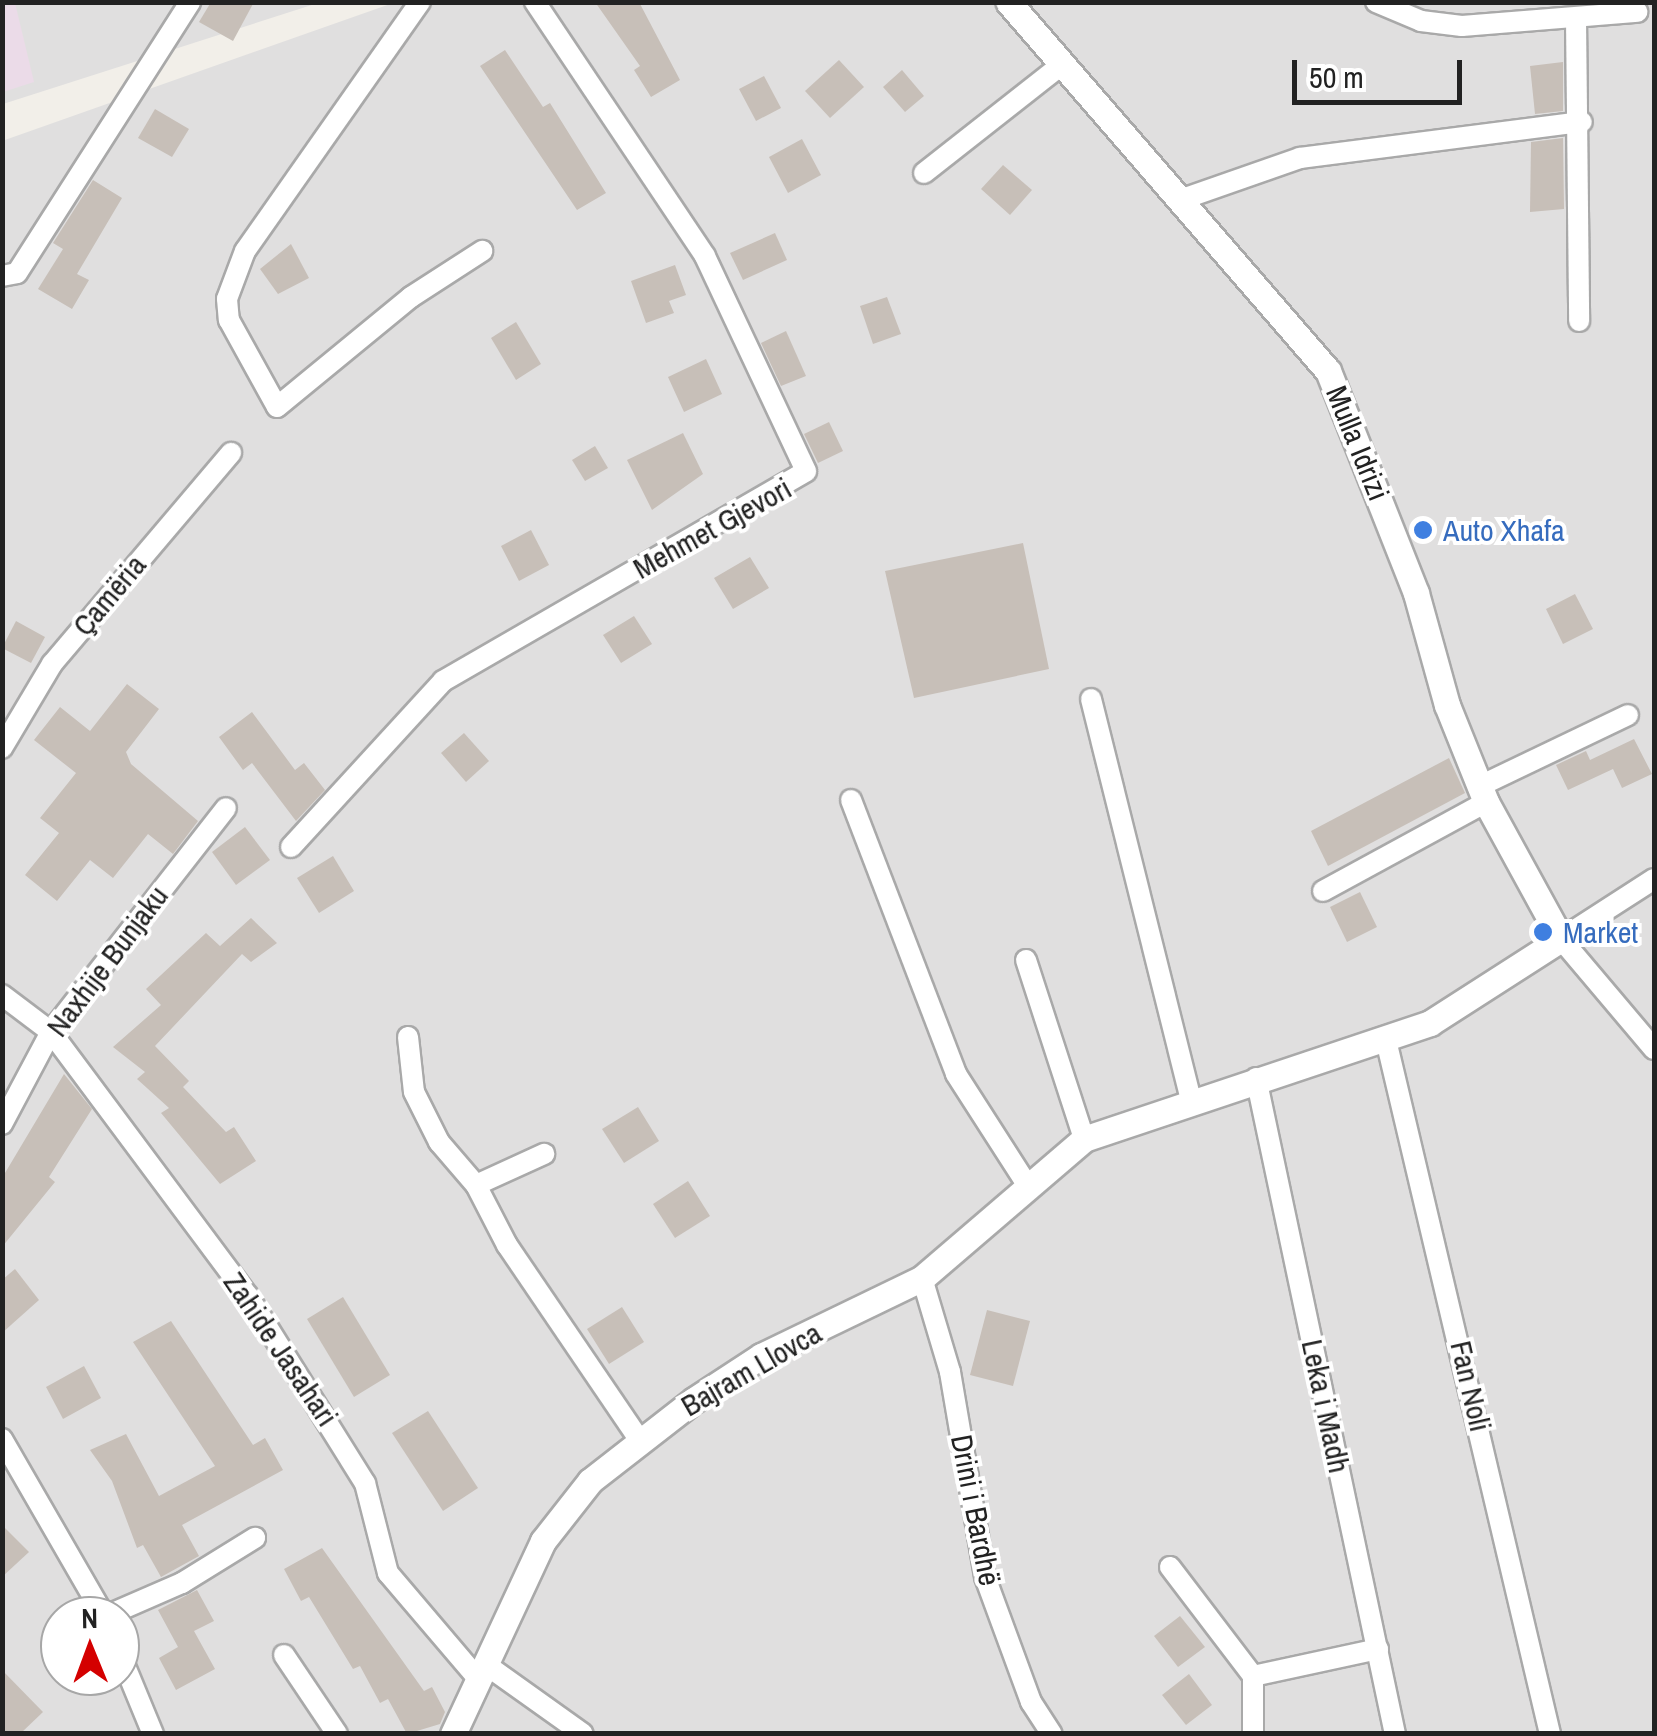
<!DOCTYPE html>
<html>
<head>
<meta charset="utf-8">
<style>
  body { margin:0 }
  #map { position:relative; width:1657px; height:1736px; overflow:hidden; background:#f2efe9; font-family:"Archivo Narrow",sans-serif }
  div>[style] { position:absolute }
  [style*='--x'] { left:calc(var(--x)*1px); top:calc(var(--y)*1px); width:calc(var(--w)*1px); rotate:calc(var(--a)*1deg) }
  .residential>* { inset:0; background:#e0dfdf }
  .industrial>* { inset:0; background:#ebdbe8 }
  .building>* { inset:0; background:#c7bfb8 }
  .roads { filter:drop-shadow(2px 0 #a9a9a9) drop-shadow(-2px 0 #a9a9a9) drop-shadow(0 2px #a9a9a9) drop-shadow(0 -2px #a9a9a9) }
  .minor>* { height:20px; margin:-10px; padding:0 10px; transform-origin:10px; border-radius:10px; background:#fff }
  .tertiary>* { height:25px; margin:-12.5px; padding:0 12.5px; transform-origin:12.5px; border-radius:12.5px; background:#fff }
  .dots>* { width:28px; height:28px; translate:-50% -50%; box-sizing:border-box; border:5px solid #fff; border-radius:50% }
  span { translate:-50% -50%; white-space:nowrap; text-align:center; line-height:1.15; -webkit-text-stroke:8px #fff; paint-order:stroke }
  .street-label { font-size:30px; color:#222 }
  .shop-label { font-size:30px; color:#366cbe }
  .left { translate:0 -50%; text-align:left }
  .frame { position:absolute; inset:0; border:5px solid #222; pointer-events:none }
  .north { position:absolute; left:40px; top:1596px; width:100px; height:100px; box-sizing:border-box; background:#fff; border:2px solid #a7a7a7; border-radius:50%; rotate:359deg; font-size:28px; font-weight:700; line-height:40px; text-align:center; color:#222 }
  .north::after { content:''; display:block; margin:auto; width:35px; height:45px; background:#d40000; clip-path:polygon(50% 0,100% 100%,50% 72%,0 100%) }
  .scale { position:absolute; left:1292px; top:60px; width:170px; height:45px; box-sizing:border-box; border:5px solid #222; border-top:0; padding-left:12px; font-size:30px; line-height:35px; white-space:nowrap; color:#222; -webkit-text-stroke:8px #fff; paint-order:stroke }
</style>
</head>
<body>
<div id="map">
  <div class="residential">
    <div style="clip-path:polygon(3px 2px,318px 3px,3px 104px)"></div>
    <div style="clip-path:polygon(evenodd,393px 3px,1654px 3px,1654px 1733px,3px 1733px,2px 141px,393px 3px,60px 1616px,120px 1616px,120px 1676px,60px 1676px,60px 1616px)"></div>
  </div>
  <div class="industrial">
    <div style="clip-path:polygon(3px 2px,15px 3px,34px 82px,3px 92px)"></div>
  </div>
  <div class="building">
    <div style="clip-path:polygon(211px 2px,254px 2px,233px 41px,199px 22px)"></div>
    <div style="clip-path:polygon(595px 2px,639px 2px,680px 80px,651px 97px,634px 70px,640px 66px)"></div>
    <div style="clip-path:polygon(505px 50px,543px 107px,550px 103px,606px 193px,577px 210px,480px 66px)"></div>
    <div style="clip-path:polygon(839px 60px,864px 87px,830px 118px,805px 91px)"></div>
    <div style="clip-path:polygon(1563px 62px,1563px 111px,1535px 114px,1530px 66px)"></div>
    <div style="clip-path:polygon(902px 70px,924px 96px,905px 112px,883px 87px)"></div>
    <div style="clip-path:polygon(764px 76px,781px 108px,756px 121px,739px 89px)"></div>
    <div style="clip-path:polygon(155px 109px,189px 129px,172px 157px,138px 138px)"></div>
    <div style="clip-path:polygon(1563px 138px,1564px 209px,1530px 212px,1531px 142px)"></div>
    <div style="clip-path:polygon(802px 139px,821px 175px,788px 193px,769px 157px)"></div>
    <div style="clip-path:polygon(1003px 165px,1032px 190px,1010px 215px,981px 189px)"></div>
    <div style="clip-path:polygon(93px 180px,122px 198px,77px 274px,89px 280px,72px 309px,38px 289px,63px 249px,53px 243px)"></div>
    <div style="clip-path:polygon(775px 233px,787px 260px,743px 280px,730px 253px)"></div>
    <div style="clip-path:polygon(291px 244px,309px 278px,278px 294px,260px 269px)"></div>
    <div style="clip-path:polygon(675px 265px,686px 295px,669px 301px,674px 313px,646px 323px,631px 281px)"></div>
    <div style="clip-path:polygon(887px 297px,901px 334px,873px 344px,860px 306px)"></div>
    <div style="clip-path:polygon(516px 322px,541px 364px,516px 380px,491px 338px)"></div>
    <div style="clip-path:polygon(786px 331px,806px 376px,781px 386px,761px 343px)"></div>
    <div style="clip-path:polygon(706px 359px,722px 394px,684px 412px,668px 377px)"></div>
    <div style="clip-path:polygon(829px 422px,843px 451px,818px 463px,804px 434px)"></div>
    <div style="clip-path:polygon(683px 433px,703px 474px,652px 510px,627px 460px)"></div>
    <div style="clip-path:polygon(595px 446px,608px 468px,585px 481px,572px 460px)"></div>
    <div style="clip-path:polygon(531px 530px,549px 565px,519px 581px,501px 546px)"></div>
    <div style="clip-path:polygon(1023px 543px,1049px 669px,914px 698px,885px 571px)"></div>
    <div style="clip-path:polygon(750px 557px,769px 588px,733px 609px,714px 578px)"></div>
    <div style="clip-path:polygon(1575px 594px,1593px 629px,1563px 644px,1546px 609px)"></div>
    <div style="clip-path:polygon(634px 616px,652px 644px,621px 663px,603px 635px)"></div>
    <div style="clip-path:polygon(16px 621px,45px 637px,31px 663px,2px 648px)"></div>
    <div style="clip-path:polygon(127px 684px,159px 709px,126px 752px,131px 764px,198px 821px,173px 854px,148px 834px,113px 878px,90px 860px,57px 901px,25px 875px,59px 833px,40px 818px,76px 773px,34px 740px,60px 707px,90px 731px)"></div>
    <div style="clip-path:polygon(252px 712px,295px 770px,304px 763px,325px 790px,296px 821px,252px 763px,243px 770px,219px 737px)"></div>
    <div style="clip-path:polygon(464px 733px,489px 761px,466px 782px,441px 753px)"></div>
    <div style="clip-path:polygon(1634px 739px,1652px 774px,1622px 788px,1613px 769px,1568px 790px,1556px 765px,1586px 751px,1590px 760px)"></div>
    <div style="clip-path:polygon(1449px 758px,1465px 793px,1328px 866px,1311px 831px)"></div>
    <div style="clip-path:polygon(245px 827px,270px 860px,236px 885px,212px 852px)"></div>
    <div style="clip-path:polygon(333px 856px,354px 891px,319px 913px,297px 878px)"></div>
    <div style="clip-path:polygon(1360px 892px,1377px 927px,1347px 942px,1330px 907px)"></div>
    <div style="clip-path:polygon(251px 918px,277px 943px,251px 962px,242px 954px,155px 1046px,189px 1081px,183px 1087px,226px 1132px,234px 1127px,256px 1161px,220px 1184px,161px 1113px,169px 1108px,137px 1079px,145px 1072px,113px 1047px,161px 1005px,146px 989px,206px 933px,220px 946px)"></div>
    <div style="clip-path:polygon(64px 1074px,92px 1109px,49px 1177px,55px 1182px,2px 1247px,2px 1178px)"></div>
    <div style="clip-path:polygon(638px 1107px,659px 1141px,624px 1163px,602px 1129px)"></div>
    <div style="clip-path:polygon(688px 1181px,710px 1216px,675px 1238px,653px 1204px)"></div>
    <div style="clip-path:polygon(15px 1269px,39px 1300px,2px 1333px,2px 1280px)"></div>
    <div style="clip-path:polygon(343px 1297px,390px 1375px,354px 1397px,307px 1319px)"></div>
    <div style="clip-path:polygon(622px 1307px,644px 1342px,609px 1364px,587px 1329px)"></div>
    <div style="clip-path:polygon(987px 1310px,1030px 1321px,1013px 1386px,970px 1375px)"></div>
    <div style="clip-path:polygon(171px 1321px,253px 1445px,265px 1438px,283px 1470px,182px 1525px,199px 1556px,161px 1577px,143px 1545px,137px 1548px,112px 1481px,90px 1450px,126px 1434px,159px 1496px,215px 1466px,133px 1342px)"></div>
    <div style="clip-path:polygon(84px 1366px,101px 1398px,63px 1419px,46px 1387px)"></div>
    <div style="clip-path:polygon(428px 1411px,478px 1488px,443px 1511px,392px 1433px)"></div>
    <div style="clip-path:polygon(2px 1525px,29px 1552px,2px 1577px)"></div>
    <div style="clip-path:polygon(322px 1548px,424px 1691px,432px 1687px,445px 1712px,440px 1724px,407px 1734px,388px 1699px,380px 1703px,360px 1666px,353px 1669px,309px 1597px,301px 1601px,284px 1569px)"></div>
    <div style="clip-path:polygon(197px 1590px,214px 1621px,194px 1631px,215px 1669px,176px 1690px,159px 1658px,178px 1647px,158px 1610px)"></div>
    <div style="clip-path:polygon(1180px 1616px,1205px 1647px,1178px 1667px,1154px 1636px)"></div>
    <div style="clip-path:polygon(2px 1670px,43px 1712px,20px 1734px,2px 1734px)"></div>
    <div style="clip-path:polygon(1189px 1674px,1212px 1705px,1186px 1725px,1162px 1695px)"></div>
  </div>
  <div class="roads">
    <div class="minor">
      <div style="--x:420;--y:2;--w:304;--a:125.1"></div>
      <div style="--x:245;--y:251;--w:51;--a:110.6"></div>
      <div style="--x:227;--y:299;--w:21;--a:85"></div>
      <div style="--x:229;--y:320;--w:99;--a:61.1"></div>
      <div style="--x:277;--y:407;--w:173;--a:-39.4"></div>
      <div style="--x:411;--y:297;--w:85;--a:-32.9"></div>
      <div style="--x:1376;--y:2;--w:49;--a:22.9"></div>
      <div style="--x:1421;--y:21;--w:41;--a:7"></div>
      <div style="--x:1462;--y:26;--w:176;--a:-4.6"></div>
      <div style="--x:1576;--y:18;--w:303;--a:89.4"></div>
      <div style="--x:924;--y:173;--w:173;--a:-38.2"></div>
      <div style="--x:1180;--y:200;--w:127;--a:-19.3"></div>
      <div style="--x:1300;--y:158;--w:284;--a:-7.3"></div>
      <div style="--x:2;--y:276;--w:15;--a:-11"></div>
      <div style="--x:17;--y:273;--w:322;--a:-57.4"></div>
      <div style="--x:1091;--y:699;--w:413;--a:76"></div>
      <div style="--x:2;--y:748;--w:98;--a:-59.2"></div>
      <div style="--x:52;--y:664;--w:277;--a:-49.7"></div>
      <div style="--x:1480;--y:786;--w:164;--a:-25.6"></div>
      <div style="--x:851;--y:800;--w:293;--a:69"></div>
      <div style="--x:956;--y:1074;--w:130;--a:57.3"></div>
      <div style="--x:291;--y:847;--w:225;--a:-47.5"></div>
      <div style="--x:443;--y:681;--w:419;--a:-30"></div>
      <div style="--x:806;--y:471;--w:238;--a:-115.2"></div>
      <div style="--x:705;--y:256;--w:306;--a:-123.8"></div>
      <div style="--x:1654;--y:879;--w:111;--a:147.2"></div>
      <div style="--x:1561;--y:939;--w:144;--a:49.8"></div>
      <div style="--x:1323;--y:891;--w:186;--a:-28.6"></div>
      <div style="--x:1026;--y:960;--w:188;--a:72"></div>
      <div style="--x:2;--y:995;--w:61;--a:37.1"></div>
      <div style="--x:51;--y:1032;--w:329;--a:53.3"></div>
      <div style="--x:248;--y:1296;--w:221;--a:58"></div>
      <div style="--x:365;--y:1483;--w:93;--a:75.7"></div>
      <div style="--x:388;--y:1573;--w:140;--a:49.6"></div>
      <div style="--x:408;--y:1037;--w:55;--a:83.8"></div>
      <div style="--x:414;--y:1092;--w:56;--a:63.4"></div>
      <div style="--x:439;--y:1142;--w:57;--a:49.3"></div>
      <div style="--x:476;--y:1185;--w:68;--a:62.7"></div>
      <div style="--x:507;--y:1245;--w:235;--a:55.8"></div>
      <div style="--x:1386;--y:1040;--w:713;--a:76.7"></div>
      <div style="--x:1256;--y:1078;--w:671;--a:78.04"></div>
      <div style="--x:2;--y:1124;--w:104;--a:-62"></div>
      <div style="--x:51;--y:1032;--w:284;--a:-52"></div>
      <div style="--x:476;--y:1185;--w:75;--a:-24.5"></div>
      <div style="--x:922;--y:1278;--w:98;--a:73.4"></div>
      <div style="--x:950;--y:1372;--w:208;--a:80.3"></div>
      <div style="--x:985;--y:1577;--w:133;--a:69.8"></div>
      <div style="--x:1031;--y:1702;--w:38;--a:57"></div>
      <div style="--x:2;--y:1439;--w:204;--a:60"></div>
      <div style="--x:1170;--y:1567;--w:137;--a:52.7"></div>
      <div style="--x:1253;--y:1676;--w:128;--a:-12.2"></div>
      <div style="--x:106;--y:1616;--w:83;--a:-23.5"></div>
      <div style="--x:182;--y:1583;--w:86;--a:-31.7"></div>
      <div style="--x:120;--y:1654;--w:87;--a:67.6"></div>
      <div style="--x:284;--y:1655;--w:95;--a:56.1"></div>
      <div style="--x:485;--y:1664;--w:120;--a:35.5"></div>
      <div style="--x:1253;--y:1734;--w:58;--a:-90"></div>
    </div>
    <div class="tertiary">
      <div style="--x:453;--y:1734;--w:213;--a:-65"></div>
      <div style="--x:543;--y:1541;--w:76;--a:-51.9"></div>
      <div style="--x:590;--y:1481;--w:132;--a:-37.9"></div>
      <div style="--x:694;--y:1400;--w:80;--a:-33.3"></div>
      <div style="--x:761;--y:1356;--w:179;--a:-25.8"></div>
      <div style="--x:922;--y:1278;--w:213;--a:-40.6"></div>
      <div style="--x:1084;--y:1139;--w:365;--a:-18.5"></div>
      <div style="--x:1430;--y:1023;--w:156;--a:-32.7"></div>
      <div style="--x:1561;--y:939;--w:156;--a:-118.7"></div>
      <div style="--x:1486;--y:802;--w:105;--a:-111.9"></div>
      <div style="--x:1447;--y:705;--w:116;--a:-105.5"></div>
      <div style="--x:1416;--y:593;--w:239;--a:-111.6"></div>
      <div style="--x:1328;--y:371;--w:488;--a:-130.9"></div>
    </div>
  </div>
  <div class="dots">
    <div style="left:1423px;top:530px;background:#3f7fe0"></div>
    <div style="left:1543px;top:932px;background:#3f7fe0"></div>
  </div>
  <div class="street-label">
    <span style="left:1358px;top:443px;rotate:68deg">Mulla Idrizi</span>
    <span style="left:712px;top:528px;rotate:-29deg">Mehmet Gjevori</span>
    <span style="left:109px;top:595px;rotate:-50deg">Çamëria</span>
    <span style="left:107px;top:961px;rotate:-53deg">Naxhije Bunjaku</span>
    <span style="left:281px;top:1349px;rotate:56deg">Zahide Jasahari</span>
    <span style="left:751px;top:1369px;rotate:-30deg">Bajram Llovca</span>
    <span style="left:1471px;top:1386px;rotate:77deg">Fan Noli</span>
    <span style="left:1326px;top:1406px;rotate:78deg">Leka i Madh</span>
    <span style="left:976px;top:1510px;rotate:79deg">Drini i Bardhë</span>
  </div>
  <div class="shop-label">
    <span class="left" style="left:1443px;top:530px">Auto Xhafa</span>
    <span class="left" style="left:1563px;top:932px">Market</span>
  </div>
  <div class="frame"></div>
  <div class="north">N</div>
  <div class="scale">50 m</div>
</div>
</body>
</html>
